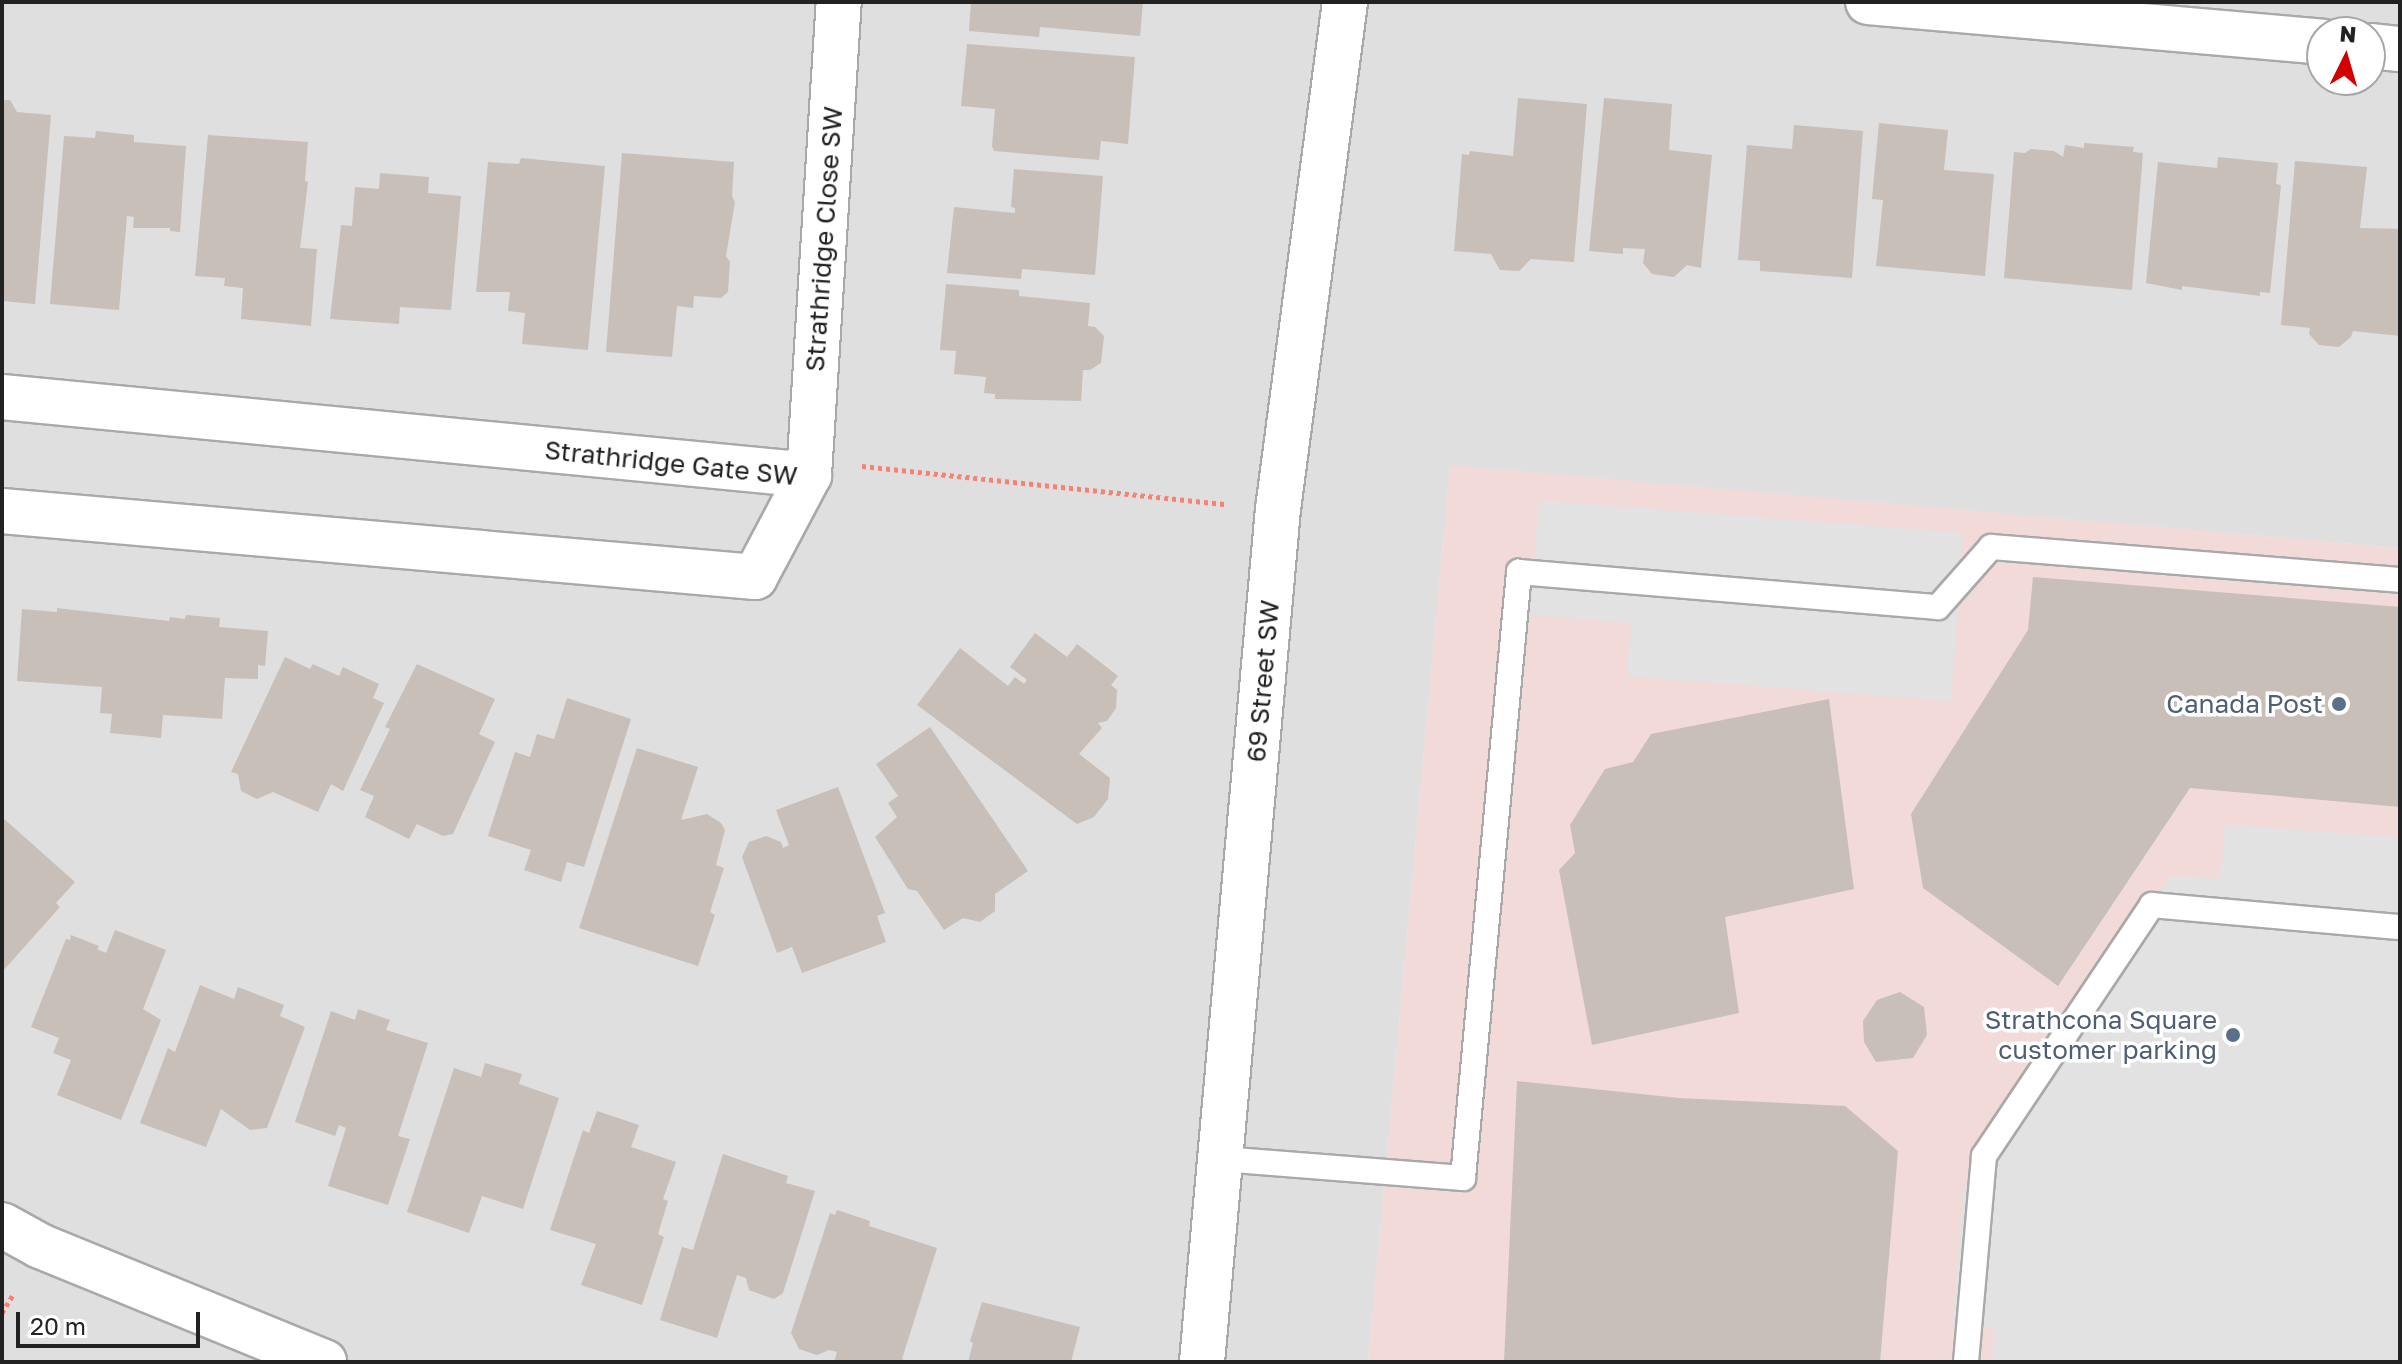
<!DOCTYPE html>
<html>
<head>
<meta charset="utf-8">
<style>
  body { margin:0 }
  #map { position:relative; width:2402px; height:1364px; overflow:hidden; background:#f2efe9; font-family:"Golos Text",sans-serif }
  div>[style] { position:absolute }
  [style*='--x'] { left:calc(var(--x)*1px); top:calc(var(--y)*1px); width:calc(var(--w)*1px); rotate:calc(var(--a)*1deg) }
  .residential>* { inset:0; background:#e0dfdf }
  .commercial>* { inset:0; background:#f2dad9 }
  .parking>* { inset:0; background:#e2e2e2 }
  .building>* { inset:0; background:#c7bfb8 }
  .path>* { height:5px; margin-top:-2.5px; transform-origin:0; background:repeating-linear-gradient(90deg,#fa8072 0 4px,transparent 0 8px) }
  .roads { filter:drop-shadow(2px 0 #a9a9a9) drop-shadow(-2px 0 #a9a9a9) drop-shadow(0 2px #a9a9a9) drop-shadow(0 -2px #a9a9a9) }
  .service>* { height:24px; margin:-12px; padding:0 12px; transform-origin:12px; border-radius:12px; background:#fff }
  .minor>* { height:44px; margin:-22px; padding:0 22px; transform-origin:22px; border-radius:22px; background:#fff }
  .tertiary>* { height:44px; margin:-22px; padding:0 22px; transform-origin:22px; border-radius:22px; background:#fff }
  .dots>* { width:22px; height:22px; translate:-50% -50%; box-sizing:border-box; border:4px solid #fff; border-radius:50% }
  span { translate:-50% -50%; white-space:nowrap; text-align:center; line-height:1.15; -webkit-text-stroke:7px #fff; paint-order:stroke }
  .street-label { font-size:26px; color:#222 }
  .service-label { font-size:26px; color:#4e5e75 }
  .right { translate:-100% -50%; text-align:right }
  .frame { position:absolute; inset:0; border:4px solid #222; pointer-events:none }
  .north { position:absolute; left:2306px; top:16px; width:80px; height:80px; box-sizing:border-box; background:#fff; border:2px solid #a7a7a7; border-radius:50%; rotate:5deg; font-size:22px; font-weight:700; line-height:32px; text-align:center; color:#222 }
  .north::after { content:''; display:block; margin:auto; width:28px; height:36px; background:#d40000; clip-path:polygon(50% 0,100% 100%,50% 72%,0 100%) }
  .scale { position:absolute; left:16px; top:1312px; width:184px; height:36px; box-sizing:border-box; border:4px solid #222; border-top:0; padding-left:10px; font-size:24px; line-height:28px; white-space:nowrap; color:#222; -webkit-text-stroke:6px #fff; paint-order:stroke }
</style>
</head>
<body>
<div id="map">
  <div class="residential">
    <div style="clip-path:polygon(evenodd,2px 2px,2400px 2px,2400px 548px,1450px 466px,1368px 1362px,2px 1362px,2px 2px,2322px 32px,2370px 32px,2370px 80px,2322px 80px,2322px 32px)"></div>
  </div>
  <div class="commercial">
    <div style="clip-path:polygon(1450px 465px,2400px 548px,2400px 1362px,1368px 1362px)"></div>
  </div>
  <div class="parking">
    <div style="clip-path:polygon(1539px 500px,1963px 533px,1951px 701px,1627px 676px,1631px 623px,1530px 615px)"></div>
    <div style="clip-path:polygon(2225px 825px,2400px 837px,2400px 1362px,1991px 1362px,1995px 1329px,1952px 1325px,1963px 1191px,2170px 876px,2220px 879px)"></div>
  </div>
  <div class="building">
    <div style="clip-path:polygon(971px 2px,1143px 2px,1140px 36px,1040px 27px,1039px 37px,969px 31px)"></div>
    <div style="clip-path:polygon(967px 44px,1135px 57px,1128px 144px,1101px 141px,1099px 160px,994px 151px,992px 146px,995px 109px,961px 106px)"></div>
    <div style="clip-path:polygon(1518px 98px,1587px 104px,1574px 262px,1531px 259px,1519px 271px,1500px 270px,1491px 254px,1454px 251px,1462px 154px,1469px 155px,1470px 151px,1513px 156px)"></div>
    <div style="clip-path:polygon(1604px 98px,1672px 104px,1669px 150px,1712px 155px,1701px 268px,1687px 265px,1674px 277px,1652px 274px,1643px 263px,1645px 249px,1623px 248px,1623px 254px,1589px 251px)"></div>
    <div style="clip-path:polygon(2px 100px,10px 100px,17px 112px,51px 115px,35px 304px,2px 301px)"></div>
    <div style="clip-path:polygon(1879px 123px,1948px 130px,1944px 170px,1994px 174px,1985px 276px,1876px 266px,1883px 200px,1872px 199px)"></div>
    <div style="clip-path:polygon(1794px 125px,1863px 131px,1852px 278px,1760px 271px,1760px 261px,1738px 260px,1747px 145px,1792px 149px)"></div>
    <div style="clip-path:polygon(96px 131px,134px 135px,134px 142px,186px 146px,180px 232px,170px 231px,170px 228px,133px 228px,134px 217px,127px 216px,119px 310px,50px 304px,64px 136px,95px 138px)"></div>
    <div style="clip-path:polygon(208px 135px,308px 142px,305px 181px,308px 182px,300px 248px,317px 249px,311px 326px,241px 319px,243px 288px,224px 286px,225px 278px,195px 276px)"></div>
    <div style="clip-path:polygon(2084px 143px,2134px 147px,2133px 152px,2143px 153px,2132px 290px,2004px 278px,2014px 152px,2025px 153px,2031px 149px,2054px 151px,2063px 157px,2065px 145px,2084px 148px)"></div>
    <div style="clip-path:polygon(622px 153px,734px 162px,732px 196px,735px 202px,726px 256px,730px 262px,728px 292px,721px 298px,694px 296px,693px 308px,677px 306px,672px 357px,606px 352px)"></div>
    <div style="clip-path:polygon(2218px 157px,2278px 163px,2276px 184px,2281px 185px,2270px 293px,2260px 292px,2260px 296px,2182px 286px,2182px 290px,2146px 283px,2158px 162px,2217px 168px)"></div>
    <div style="clip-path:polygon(521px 158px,605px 166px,588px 350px,522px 344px,525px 313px,508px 311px,510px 292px,476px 292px,488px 162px,519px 164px)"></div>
    <div style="clip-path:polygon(2295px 161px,2367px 167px,2360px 228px,2400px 229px,2400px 336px,2353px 331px,2351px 337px,2339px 347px,2319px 345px,2309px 334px,2310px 328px,2281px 325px)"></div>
    <div style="clip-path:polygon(1014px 169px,1103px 176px,1095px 275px,1022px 269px,1021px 279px,947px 273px,954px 207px,1015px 213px,1015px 208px,1011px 207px)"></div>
    <div style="clip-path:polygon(380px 173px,429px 177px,428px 193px,461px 196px,451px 310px,400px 307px,399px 324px,330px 319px,341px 225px,352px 226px,355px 187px,379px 189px)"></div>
    <div style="clip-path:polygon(946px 284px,1019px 290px,1019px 296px,1090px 303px,1088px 326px,1095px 327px,1104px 336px,1101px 363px,1090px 370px,1083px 370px,1081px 401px,995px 399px,995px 394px,984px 393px,986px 377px,954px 374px,956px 351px,940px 350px)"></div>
    <div style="clip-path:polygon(2033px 577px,2400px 607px,2400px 807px,2190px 788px,2058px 986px,1923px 888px,1911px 814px,2028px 630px)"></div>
    <div style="clip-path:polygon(57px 608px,169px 621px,170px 617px,185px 619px,186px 615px,220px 618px,219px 627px,268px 631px,265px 666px,258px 665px,258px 679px,225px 678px,222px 719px,163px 715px,161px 738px,110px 733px,112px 714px,100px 713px,102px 687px,17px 681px,22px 609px,57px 612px)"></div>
    <div style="clip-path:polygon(1035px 633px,1067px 657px,1077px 644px,1118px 676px,1111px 685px,1117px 690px,1116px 708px,1107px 721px,1098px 723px,1102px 728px,1079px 754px,1110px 778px,1108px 799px,1094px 817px,1077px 824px,917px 705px,960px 648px,1008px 686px,1015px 677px,1024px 684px,1027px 680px,1010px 667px)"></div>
    <div style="clip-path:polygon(285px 657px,310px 669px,313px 664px,339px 676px,343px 667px,379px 684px,373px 698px,384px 703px,343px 791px,331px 784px,318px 812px,273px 792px,257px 799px,241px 791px,238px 774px,231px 772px)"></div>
    <div style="clip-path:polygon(417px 664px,495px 699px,479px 734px,495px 742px,453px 834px,443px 836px,417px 824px,409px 839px,365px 817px,374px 796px,360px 790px,390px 729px,385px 727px)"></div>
    <div style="clip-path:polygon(567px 698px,631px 719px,584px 867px,567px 862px,561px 882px,524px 870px,531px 850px,488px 836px,515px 752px,530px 757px,537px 734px,554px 739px)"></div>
    <div style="clip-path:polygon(1829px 699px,1854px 889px,1725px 917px,1739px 1013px,1592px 1045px,1559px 870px,1575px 853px,1570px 825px,1605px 769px,1633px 762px,1651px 734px)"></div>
    <div style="clip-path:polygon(930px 727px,1028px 871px,995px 894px,995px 911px,980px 922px,963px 918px,944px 930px,917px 891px,908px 889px,875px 837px,897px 817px,888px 803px,898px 796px,876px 764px)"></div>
    <div style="clip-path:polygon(637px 748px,698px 767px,681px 820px,707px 814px,721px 823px,725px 830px,716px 865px,724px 868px,710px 912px,715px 915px,698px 966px,579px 928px)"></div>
    <div style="clip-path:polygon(838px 787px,885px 913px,877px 916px,886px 942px,802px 973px,792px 947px,777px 953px,742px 857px,749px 842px,766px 836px,781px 842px,783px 848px,789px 845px,776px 810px)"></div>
    <div style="clip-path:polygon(2px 817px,75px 882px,56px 903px,60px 907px,2px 972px)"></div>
    <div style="clip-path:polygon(115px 930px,166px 950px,143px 1009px,161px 1020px,121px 1120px,57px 1095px,71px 1060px,53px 1053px,59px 1038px,31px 1027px,66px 939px,70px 940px,71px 935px,99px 946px,97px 949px,106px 953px)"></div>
    <div style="clip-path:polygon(200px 985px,234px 999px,238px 987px,284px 1005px,280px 1016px,305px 1027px,267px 1128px,250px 1130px,221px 1109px,206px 1147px,140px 1123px,168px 1048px,175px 1052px)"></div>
    <div style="clip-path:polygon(1900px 992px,1924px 1007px,1927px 1035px,1913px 1058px,1876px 1062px,1864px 1042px,1863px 1021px,1877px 1000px)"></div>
    <div style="clip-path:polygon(358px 1009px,390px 1020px,386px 1030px,428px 1043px,398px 1136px,410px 1139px,388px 1205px,328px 1186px,346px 1128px,339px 1125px,335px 1136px,295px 1122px,331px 1011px,355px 1020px)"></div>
    <div style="clip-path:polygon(485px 1063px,522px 1074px,519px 1084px,559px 1098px,523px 1209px,482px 1196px,469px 1233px,407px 1212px,454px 1068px,481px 1077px)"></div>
    <div style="clip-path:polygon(1517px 1081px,1679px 1098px,1845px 1106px,1898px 1151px,1880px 1362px,1504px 1362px)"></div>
    <div style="clip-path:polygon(597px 1111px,639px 1125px,631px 1147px,676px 1162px,663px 1199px,668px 1201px,658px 1234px,664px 1237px,642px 1305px,581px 1285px,596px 1244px,550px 1230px,583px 1130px,589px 1133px)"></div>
    <div style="clip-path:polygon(723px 1154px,788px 1176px,786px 1183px,815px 1191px,783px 1293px,774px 1299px,749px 1290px,746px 1278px,737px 1275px,717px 1338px,660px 1320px,682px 1247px,693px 1250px)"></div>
    <div style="clip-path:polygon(837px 1210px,870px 1221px,869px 1226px,937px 1248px,902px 1359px,909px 1362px,834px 1362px,837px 1352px,829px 1350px,817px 1355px,799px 1349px,791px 1333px,830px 1213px,835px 1215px)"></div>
    <div style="clip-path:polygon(982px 1302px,1080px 1327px,1071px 1362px,968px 1362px,973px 1343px,970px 1341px)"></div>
  </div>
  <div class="path">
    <div style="--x:862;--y:466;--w:366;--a:6"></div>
    <div style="--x:2;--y:1313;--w:23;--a:-59"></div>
  </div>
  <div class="roads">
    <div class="service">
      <div style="--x:1221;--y:1159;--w:243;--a:4.5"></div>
      <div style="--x:1463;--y:1178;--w:609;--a:-84.72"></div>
      <div style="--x:1519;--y:572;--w:420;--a:4.8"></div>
      <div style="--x:1938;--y:607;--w:80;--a:-48.5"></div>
      <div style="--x:1991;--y:547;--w:410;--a:4.6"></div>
      <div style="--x:1966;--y:1362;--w:207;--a:-85"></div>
      <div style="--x:1984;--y:1156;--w:302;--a:-56.2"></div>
      <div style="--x:2152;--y:905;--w:249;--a:5.1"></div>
    </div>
    <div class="minor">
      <div style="--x:1868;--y:2;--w:456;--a:5"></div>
      <div style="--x:2370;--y:46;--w:30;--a:6"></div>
      <div style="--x:2;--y:397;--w:811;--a:5.52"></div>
      <div style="--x:2;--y:511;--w:756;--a:5.01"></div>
      <div style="--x:755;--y:577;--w:115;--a:-62.1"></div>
      <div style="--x:809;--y:475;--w:474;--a:-86.4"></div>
      <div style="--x:1202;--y:1362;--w:856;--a:-84.91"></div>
      <div style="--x:1278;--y:509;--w:511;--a:-82.47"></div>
    </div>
    <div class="tertiary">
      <div style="--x:2;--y:1225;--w:43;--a:28.9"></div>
      <div style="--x:40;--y:1246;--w:307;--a:22.2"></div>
    </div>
  </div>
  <div class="dots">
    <div style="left:2339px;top:704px;background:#5c6f8a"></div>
    <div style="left:2233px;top:1035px;background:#5c6f8a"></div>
  </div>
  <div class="street-label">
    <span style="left:824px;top:239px;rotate:-86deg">Strathridge Close SW</span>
    <span style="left:671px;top:463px;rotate:6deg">Strathridge Gate SW</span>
    <span style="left:1263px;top:681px;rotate:-85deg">69 Street SW</span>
  </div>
  <div class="service-label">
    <span class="right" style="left:2323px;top:704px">Canada Post</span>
    <span class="right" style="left:2217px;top:1035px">Strathcona Square<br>customer parking</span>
  </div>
  <div class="frame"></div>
  <div class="north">N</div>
  <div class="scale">20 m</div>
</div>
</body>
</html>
